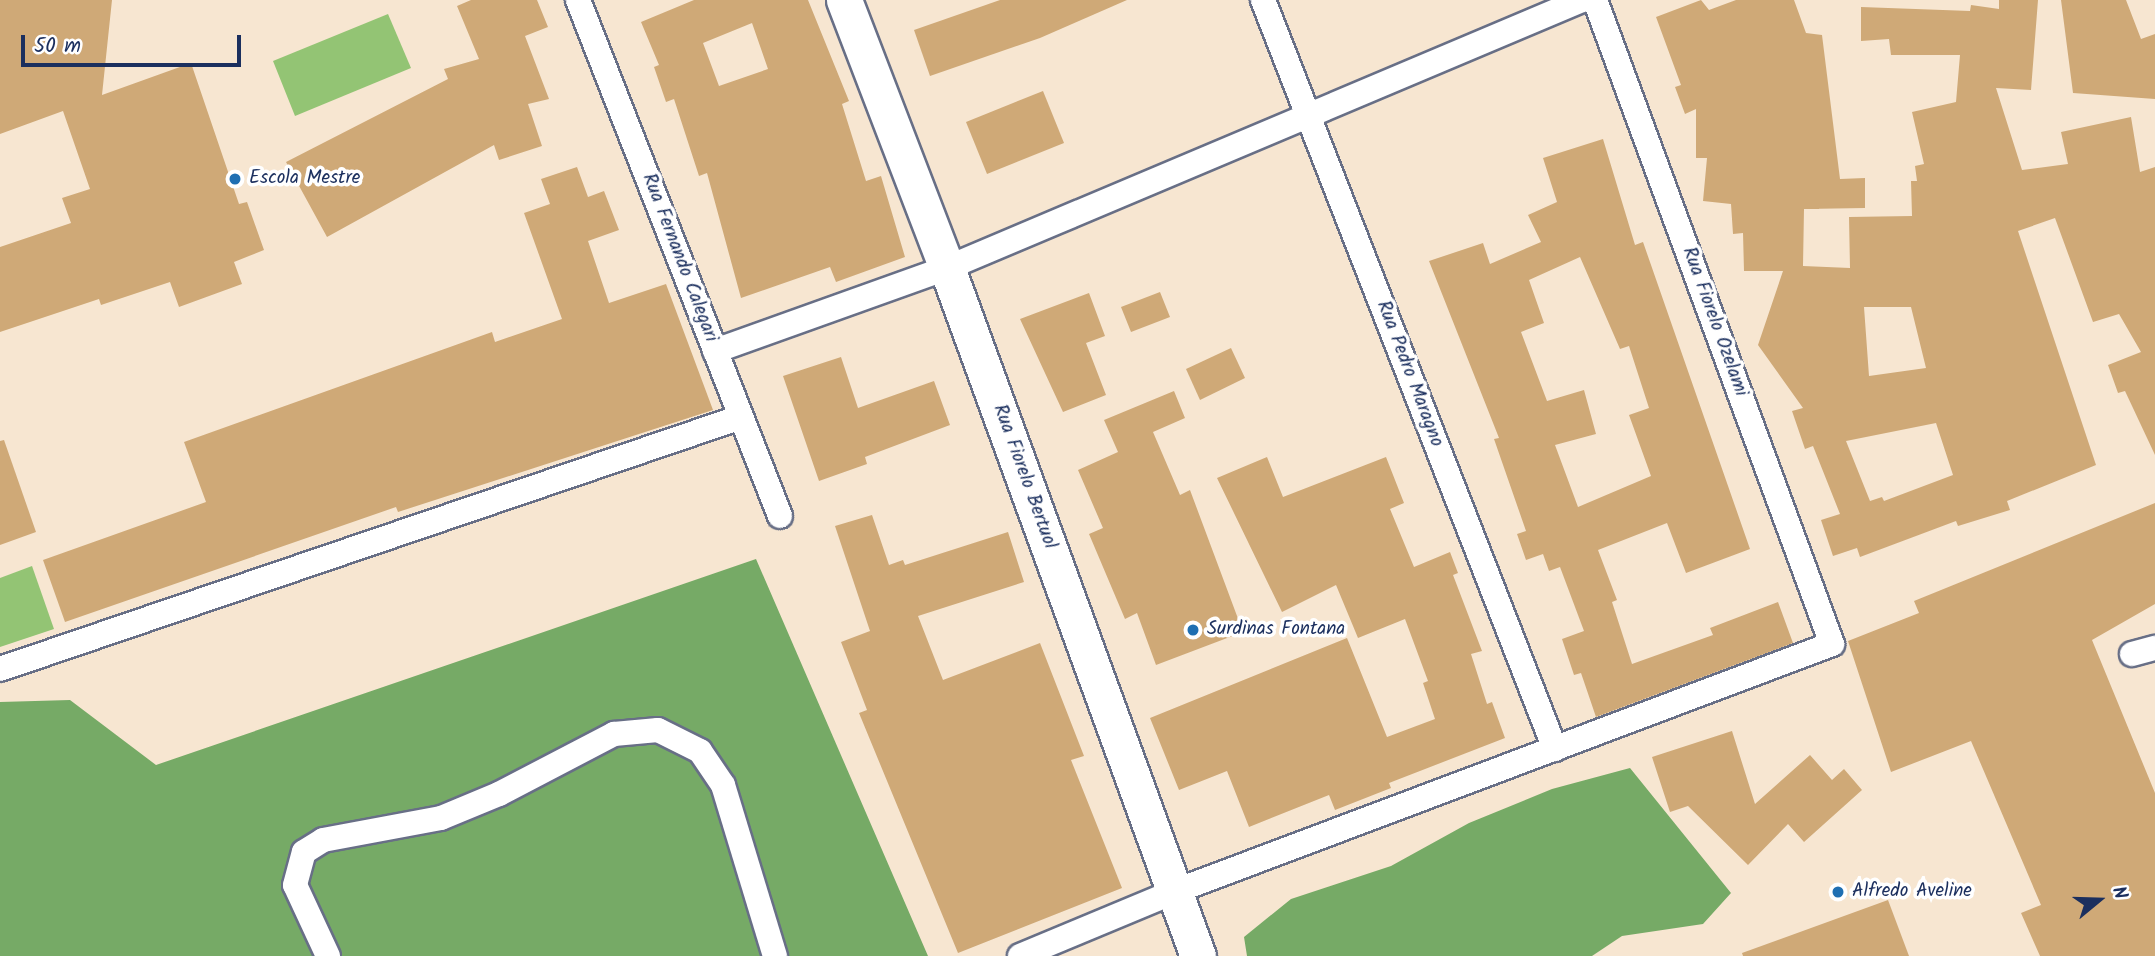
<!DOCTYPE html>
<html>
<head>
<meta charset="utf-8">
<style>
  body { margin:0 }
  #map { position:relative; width:2155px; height:956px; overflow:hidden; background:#f7e6d1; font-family:Kalam,sans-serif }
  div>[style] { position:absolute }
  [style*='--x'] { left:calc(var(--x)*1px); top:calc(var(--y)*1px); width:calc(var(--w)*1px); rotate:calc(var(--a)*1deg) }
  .green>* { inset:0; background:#93c474 }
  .forest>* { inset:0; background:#76aa66 }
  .building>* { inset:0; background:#cfa977 }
  .roads { filter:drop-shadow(2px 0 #686f86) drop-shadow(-2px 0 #686f86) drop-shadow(0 2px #686f86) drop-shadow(0 -2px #686f86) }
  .minor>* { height:24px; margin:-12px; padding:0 12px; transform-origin:12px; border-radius:12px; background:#fff }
  .secondary>* { height:35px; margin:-17.5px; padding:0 17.5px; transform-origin:17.5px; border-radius:17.5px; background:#fff }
  .dots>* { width:19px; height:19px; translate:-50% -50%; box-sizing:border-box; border:4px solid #fff; border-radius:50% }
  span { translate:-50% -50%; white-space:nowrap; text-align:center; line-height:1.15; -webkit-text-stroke:7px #fff; paint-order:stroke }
  .poi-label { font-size:19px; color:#1b2f5e }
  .left { translate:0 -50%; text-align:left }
  .street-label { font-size:19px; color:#1b2f5e }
  .north { position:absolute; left:2064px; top:865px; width:70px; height:70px; -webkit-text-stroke:5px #fff; paint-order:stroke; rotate:71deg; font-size:19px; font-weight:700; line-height:28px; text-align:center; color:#1b2f5e }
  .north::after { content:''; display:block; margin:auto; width:24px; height:32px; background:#1b2f5e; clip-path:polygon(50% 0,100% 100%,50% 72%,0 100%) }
  .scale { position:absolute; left:21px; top:35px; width:220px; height:32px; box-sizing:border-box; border:4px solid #1b2f5e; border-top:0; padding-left:9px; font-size:21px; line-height:24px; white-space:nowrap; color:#1b2f5e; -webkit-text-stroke:5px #fff; paint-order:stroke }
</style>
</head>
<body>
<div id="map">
  <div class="green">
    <div style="clip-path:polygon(388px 14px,411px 68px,295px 116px,273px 61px)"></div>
    <div style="clip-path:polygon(32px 566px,54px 629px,0 647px,0 578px)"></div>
  </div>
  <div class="forest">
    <div style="clip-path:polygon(756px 559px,928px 956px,0 956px,0 702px,70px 700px,156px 765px)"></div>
    <div style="clip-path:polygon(1630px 768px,1731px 893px,1703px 924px,1622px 936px,1592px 956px,1247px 956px,1244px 937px,1291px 899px,1391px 866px,1469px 823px,1552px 789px)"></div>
  </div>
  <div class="building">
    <div style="clip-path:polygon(0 0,112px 0,102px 95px,191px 63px,239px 204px,247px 202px,264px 250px,234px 262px,242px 284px,179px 307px,170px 282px,101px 305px,99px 299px,0 332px,0 247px,71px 223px,62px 198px,90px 189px,63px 111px,0 134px)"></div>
    <div style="clip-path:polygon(471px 0,537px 0,548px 27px,525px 36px,549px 99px,528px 104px,542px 146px,499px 160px,494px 145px,327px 237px,286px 162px,448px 79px,444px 69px,479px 59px,457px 6px)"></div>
    <div style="clip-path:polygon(evenodd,694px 0,808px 0,849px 101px,842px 104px,866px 181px,881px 176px,905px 257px,836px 282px,830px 267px,741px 298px,707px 173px,699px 176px,674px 99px,666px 102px,654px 67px,659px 65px,641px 22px,694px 0,752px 23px,768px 69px,719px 86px,703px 43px,752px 23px)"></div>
    <div style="clip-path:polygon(1000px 0,1127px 0,1040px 38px,930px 76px,914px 30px)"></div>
    <div style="clip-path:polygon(evenodd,1701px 0,1709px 10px,1736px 0,1794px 0,1806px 33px,1822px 35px,1840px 179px,1865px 178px,1865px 208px,1804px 209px,1803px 266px,1850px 268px,1849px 217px,1912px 216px,1911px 181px,1917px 181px,1915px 166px,1924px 164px,1912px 112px,1956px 102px,1960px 55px,1891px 55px,1889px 39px,1861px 41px,1861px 7px,1970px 11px,1971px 5px,1999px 9px,1999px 0,2038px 0,2031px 90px,1996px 88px,2022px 170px,2068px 164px,2061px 132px,2131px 117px,2140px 172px,2155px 167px,2155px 455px,2125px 391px,2118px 393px,2108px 365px,2141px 352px,2119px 314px,2093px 322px,2055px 218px,2018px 231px,2096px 465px,2007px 501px,2010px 510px,1958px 526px,1956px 521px,1860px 557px,1857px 548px,1833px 556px,1821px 520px,1840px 514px,1813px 446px,1805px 449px,1792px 411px,1803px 408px,1758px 345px,1783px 271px,1744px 271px,1743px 233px,1733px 234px,1731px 204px,1703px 201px,1707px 158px,1696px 158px,1696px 109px,1685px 114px,1675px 87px,1681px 85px,1656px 17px,1701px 0,1864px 307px,1911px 307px,1926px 368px,1869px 376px,1864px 307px,1701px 0,1936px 423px,1953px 475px,1884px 501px,1882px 497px,1870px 501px,1846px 441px,1936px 423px)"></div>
    <div style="clip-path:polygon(2061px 0,2126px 0,2141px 39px,2155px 34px,2155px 99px,2073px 93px)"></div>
    <div style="clip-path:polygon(1043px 91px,1064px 143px,987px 174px,966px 122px)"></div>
    <div style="clip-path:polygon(evenodd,1603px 139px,1635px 245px,1643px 242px,1750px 549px,1686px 573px,1667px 523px,1598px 550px,1617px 600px,1612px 602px,1632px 664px,1713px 635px,1710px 628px,1778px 602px,1793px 643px,1596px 717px,1581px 673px,1574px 675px,1562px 639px,1584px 631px,1560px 567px,1549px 571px,1543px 554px,1526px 560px,1517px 534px,1526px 531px,1494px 439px,1499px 438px,1429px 261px,1483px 243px,1490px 264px,1541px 242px,1528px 215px,1557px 202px,1543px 158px,1603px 139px,1580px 257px,1620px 349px,1629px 346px,1649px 408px,1629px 415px,1651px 476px,1578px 507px,1555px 445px,1596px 434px,1584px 390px,1547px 401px,1521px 332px,1544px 323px,1529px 280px,1580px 257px)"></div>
    <div style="clip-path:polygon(577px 167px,588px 197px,604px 191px,619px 230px,588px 241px,609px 303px,666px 284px,713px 410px,398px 512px,396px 507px,65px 622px,43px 560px,206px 502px,184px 442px,492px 332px,495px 342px,562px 319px,524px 213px,550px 204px,541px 179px)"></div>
    <div style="clip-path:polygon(1160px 292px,1170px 317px,1131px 332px,1121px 307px)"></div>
    <div style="clip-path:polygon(1089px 293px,1105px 336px,1086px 343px,1106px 395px,1063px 412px,1020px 319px)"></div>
    <div style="clip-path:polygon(1231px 348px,1245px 378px,1200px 400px,1186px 369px)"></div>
    <div style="clip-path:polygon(841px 357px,858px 408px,934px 381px,950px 425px,865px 457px,867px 464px,819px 481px,783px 376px)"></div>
    <div style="clip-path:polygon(1174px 391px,1185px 418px,1153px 432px,1180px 495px,1190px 490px,1243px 632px,1156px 665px,1137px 613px,1125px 619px,1089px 534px,1103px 528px,1078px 470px,1118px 452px,1104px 420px)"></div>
    <div style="clip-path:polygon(4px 440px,36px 532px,0 545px,0 441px)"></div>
    <div style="clip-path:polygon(1267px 457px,1283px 497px,1386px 457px,1404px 503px,1390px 509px,1414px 567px,1450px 552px,1458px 573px,1453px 575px,1482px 651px,1471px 654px,1487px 704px,1492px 702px,1505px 738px,1389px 783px,1391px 788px,1335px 810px,1329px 795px,1249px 827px,1227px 771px,1179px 790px,1150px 718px,1347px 638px,1387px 737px,1435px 719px,1423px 683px,1428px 681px,1405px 619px,1358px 638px,1336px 585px,1282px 612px,1217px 478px)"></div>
    <div style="clip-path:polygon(2155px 503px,2155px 604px,2092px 640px,2155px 793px,2155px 956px,2040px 956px,2021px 913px,2041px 905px,1971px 741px,1891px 772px,1848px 641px,1919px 613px,1914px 601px)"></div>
    <div style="clip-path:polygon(872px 515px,889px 565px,903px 560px,905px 565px,1008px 532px,1024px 582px,918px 616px,943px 680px,1040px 643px,1084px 756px,1071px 760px,1122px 888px,958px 953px,859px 713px,867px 710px,841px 642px,870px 631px,835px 526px)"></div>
    <div style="clip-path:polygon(1732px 731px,1755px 804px,1810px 755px,1832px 780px,1844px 769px,1862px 790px,1804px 842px,1788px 824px,1748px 865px,1688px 806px,1670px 812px,1652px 757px)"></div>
    <div style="clip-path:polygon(1888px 900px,1909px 956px,1743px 956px,1742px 953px)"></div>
  </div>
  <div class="roads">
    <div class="minor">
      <div style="--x:578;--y:0;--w:554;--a:68.62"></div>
      <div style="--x:1263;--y:0;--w:804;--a:68.7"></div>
      <div style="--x:715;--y:351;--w:246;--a:-19.7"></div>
      <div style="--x:947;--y:268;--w:689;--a:-22.88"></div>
      <div style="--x:2132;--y:654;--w:24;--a:-15"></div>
      <div style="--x:0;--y:669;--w:783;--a:-18.78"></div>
      <div style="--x:328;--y:956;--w:78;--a:-114.9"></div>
      <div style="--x:295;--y:885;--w:34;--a:-75"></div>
      <div style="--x:304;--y:852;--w:22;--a:-32"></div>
      <div style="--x:323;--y:840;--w:120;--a:-10.6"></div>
      <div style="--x:441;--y:818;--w:63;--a:-22.5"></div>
      <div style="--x:499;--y:794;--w:130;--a:-27.6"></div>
      <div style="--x:614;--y:734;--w:44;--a:-5.2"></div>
      <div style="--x:658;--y:730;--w:47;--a:26.6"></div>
      <div style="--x:700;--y:751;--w:41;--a:55.9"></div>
      <div style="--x:723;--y:785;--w:179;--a:73.1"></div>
      <div style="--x:1020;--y:956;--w:169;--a:-22.6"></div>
      <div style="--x:1176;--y:891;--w:701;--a:-20.63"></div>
      <div style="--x:1832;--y:644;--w:686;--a:-110.2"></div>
    </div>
    <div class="secondary">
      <div style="--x:844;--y:0;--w:287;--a:69"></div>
      <div style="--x:947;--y:268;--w:732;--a:69.96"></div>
    </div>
  </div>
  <div class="dots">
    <div style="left:235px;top:179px;background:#1f6fb2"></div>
    <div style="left:1193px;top:630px;background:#1f6fb2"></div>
    <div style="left:1838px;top:892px;background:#1f6fb2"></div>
  </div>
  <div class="poi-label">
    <span class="left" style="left:249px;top:179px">Escola Mestre</span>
    <span class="left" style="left:1207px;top:630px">Surdinas Fontana</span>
    <span class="left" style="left:1852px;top:892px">Alfredo Aveline</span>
  </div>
  <div class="street-label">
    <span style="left:679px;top:258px;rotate:69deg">Rua Fernando Calegari</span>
    <span style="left:1714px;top:322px;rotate:70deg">Rua Fiorelo Ozelami</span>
    <span style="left:1409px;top:374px;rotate:69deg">Rua Pedro Maragno</span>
    <span style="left:1024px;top:477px;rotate:70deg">Rua Fiorelo Bertuol</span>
  </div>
  <div class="north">N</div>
  <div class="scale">50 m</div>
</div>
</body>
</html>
